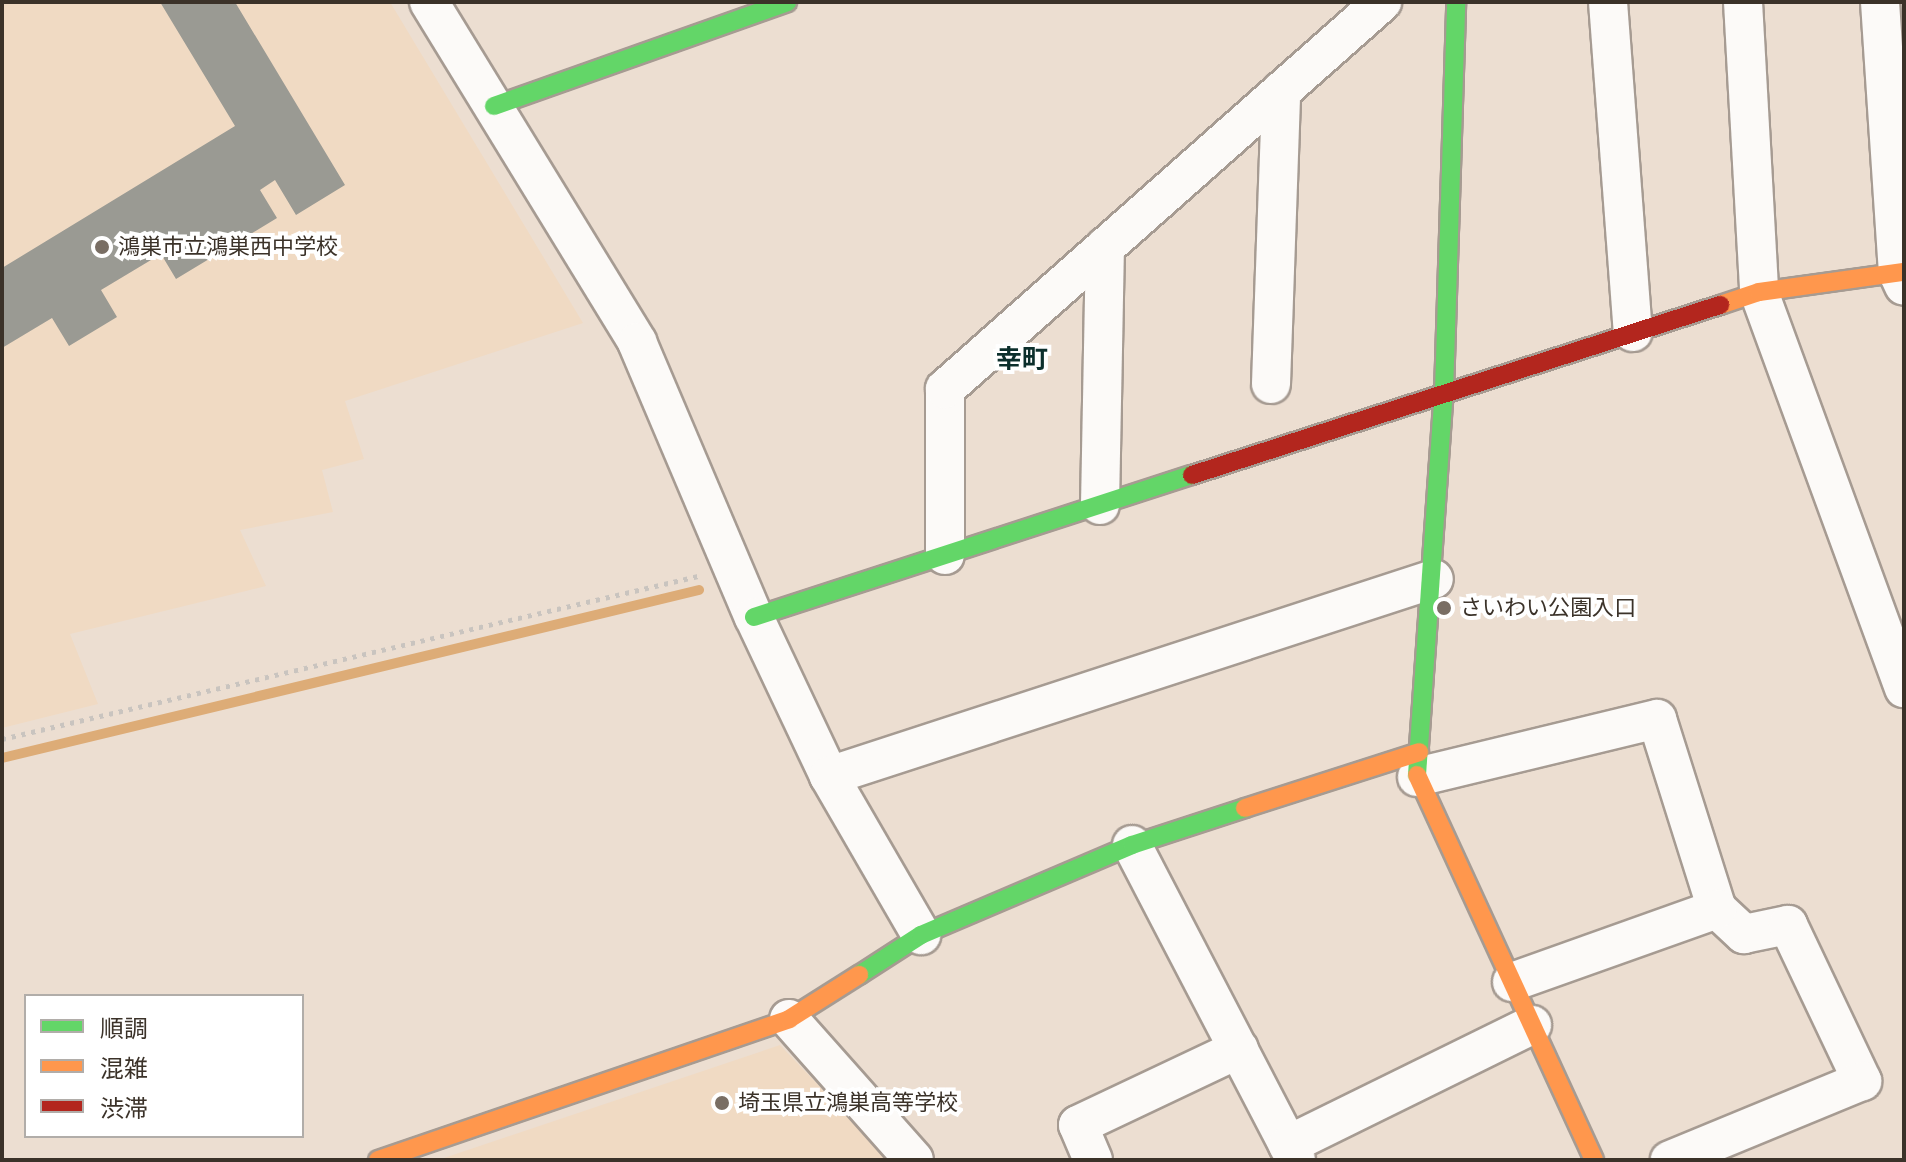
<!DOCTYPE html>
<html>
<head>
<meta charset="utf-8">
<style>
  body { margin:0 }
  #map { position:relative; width:1906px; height:1162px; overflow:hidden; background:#ecded1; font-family:Quicksand,"Noto Sans JP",sans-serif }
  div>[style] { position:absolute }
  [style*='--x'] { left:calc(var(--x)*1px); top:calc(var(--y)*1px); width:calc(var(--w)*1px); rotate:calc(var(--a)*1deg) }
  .built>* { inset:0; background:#f0dac3 }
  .stream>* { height:10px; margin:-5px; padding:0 5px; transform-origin:5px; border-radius:5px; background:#ddac77 }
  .building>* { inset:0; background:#9a9a93 }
  .path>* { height:5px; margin-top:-2.5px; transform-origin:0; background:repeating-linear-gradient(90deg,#c9c4bf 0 4px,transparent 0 10px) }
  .roads { filter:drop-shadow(2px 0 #a69b92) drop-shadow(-2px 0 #a69b92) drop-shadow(0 2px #a69b92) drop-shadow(0 -2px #a69b92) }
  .street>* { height:38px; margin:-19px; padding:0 19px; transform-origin:19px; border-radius:19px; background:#fcfaf8 }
  .fast>* { height:18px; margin:-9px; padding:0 9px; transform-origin:9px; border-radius:9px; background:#63d668 }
  .slow>* { height:18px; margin:-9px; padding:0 9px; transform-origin:9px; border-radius:9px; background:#ff974d }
  .jam>* { height:18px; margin:-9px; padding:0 9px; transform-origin:9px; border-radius:9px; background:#b3261e }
  .dots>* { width:22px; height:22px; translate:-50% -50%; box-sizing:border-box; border:4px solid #fff; border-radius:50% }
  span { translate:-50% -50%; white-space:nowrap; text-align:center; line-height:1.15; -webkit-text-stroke:8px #fff; paint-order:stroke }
  .poi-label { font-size:22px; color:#3b3229 }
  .left { translate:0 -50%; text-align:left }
  .quarter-label { font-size:26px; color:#0c2f2c; font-weight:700 }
  .frame { position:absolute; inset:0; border:4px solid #3b3229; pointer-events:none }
  .legend { position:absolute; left:24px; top:994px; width:280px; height:144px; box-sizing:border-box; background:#fff; border:2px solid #b1ada9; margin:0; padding:10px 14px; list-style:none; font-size:24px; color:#3b3229 }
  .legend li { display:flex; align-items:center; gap:16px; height:40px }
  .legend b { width:40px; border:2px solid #b1ada9 }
</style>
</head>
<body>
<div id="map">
  <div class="built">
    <div style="clip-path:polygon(2px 2px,390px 2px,583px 323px,345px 401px,364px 459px,322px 470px,333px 512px,240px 530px,266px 586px,70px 634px,98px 704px,2px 728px)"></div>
    <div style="clip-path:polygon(780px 1045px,890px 1160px,438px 1160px)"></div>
  </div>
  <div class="stream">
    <div style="--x:2;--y:758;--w:717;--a:-13.55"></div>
  </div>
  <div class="building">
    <div style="clip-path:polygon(160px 2px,235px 2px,345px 185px,296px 215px,275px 180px,260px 190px,277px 218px,176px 279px,161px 254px,101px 290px,117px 317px,69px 346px,52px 318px,2px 348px,2px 268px,235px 126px)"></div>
  </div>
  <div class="path">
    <div style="--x:2;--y:739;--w:715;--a:-13.18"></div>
  </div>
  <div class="roads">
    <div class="street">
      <div style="--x:429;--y:2;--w:399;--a:58.5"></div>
      <div style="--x:637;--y:342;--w:299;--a:67"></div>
      <div style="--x:754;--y:617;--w:176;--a:64.7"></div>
      <div style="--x:829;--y:776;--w:184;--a:59.9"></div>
      <div style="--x:1608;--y:2;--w:331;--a:85.7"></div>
      <div style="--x:1743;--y:2;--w:290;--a:86.8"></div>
      <div style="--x:1759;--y:292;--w:422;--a:69.9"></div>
      <div style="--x:1880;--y:2;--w:272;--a:86.2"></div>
      <div style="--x:1898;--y:273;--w:14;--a:65"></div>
      <div style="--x:1271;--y:384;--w:293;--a:-88"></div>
      <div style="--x:1100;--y:505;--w:258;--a:-88.9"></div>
      <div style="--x:945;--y:555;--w:166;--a:-90"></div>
      <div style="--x:945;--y:389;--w:584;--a:-41.53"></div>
      <div style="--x:829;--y:776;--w:636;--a:-18.04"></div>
      <div style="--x:1417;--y:777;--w:247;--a:-13.6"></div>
      <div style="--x:1657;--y:719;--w:199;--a:72.5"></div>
      <div style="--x:1717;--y:909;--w:37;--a:43"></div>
      <div style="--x:1744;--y:934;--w:45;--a:-11.6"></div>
      <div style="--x:1788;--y:925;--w:173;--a:64.6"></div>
      <div style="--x:1862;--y:1081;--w:208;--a:157.6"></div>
      <div style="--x:1132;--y:845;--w:355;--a:62.5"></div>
      <div style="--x:1512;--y:982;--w:218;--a:-19.6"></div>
      <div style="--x:789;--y:1019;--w:188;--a:48.4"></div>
      <div style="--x:1288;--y:1145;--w:272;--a:-26.2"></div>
      <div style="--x:1093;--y:1160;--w:38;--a:-113"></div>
      <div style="--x:1078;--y:1125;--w:178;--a:-25.3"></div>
    </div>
    <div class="fast">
      <div style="--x:494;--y:106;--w:311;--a:-19.5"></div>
      <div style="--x:754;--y:617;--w:460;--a:-18"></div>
      <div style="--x:1417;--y:775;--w:384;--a:-86"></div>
      <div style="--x:1444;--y:392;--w:390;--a:-88.2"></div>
      <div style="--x:859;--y:975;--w:74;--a:-32.8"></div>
      <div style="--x:921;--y:935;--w:229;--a:-23.1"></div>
      <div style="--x:1132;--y:845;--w:119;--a:-18.1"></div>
    </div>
    <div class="slow">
      <div style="--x:1720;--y:305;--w:41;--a:-18.4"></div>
      <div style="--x:1759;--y:292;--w:146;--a:-7.9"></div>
      <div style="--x:1417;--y:775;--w:424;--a:65.3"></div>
      <div style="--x:1245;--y:808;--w:183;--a:-17.8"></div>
      <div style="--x:378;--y:1160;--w:435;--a:-18.9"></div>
      <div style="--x:789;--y:1019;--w:83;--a:-32.2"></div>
    </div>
    <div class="jam">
      <div style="--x:1192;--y:475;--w:555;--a:-17.85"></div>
    </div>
  </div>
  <div class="dots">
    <div style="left:102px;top:247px;background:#796e64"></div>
    <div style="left:1444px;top:608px;background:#796e64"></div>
    <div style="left:722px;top:1103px;background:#796e64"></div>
  </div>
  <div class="poi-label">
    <span class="left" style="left:118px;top:247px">鴻巣市立鴻巣西中学校</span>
    <span class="left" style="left:1460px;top:608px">さいわい公園入口</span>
    <span class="left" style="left:738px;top:1103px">埼玉県立鴻巣高等学校</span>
  </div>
  <div class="quarter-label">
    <span style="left:1022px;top:359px">幸町</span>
  </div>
  <div class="frame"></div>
  <ul class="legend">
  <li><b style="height:10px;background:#63d668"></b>順調</li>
  <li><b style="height:10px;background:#ff974d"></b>混雑</li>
  <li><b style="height:10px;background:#b3261e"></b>渋滞</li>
  </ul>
</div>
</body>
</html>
